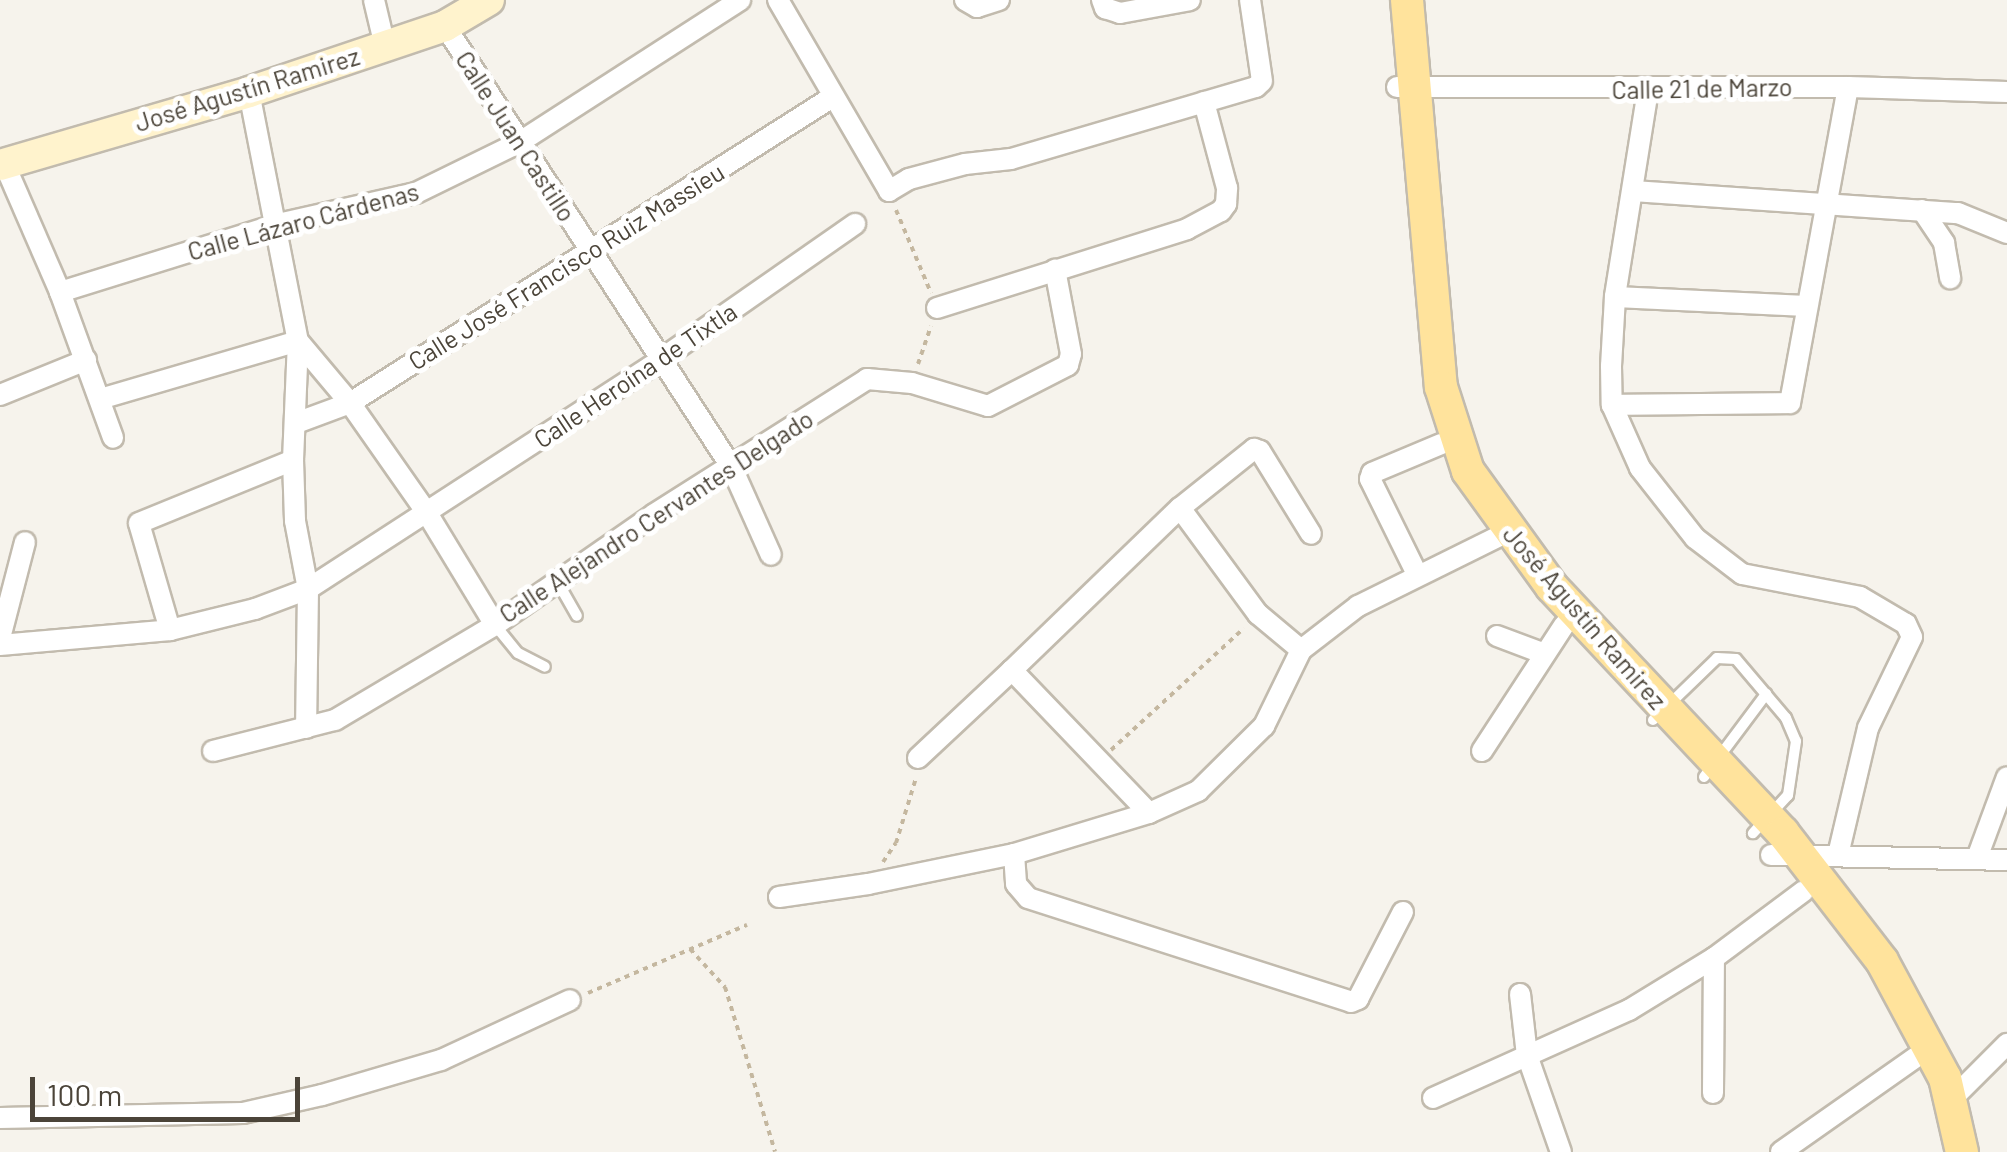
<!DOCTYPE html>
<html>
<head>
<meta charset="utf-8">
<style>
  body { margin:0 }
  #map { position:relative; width:2007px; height:1152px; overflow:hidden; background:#f6f3ec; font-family:Barlow,sans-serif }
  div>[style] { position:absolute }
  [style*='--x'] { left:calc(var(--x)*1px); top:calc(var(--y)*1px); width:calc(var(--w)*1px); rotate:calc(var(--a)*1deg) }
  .path>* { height:4px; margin-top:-2px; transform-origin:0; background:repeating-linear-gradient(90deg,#c4b79f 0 5px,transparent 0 10px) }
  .roads { filter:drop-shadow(2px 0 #c2bbae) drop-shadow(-2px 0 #c2bbae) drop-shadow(0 2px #c2bbae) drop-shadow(0 -2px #c2bbae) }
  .lane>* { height:10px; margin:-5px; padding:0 5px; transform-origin:5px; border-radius:5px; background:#fff }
  .street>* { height:20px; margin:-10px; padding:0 10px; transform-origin:10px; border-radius:10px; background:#fff }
  .secondary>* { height:30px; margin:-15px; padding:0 15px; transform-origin:15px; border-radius:15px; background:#fff3cd }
  .primary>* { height:32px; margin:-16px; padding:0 16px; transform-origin:16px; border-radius:16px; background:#ffe39c }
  span { translate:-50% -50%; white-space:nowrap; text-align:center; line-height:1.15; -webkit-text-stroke:10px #fff; paint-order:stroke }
  .street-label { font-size:25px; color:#4b4439 }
  .scale { position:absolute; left:30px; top:1077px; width:270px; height:45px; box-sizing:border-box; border:5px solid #4b4439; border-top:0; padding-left:12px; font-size:30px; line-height:35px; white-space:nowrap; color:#4b4439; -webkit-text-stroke:8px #fff; paint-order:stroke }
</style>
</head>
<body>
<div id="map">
  <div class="path">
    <div style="--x:896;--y:210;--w:90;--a:67.1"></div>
    <div style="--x:918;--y:364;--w:40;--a:-71.1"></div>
    <div style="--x:1111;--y:750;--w:180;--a:-42.5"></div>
    <div style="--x:883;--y:862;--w:23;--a:-56"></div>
    <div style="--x:896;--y:843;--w:68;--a:-72.9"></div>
    <div style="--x:690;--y:949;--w:52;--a:47.4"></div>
    <div style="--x:725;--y:987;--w:172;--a:73.1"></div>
    <div style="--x:588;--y:993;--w:173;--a:-23.2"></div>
  </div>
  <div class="roads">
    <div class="lane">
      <div style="--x:557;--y:581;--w:40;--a:60.3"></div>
      <div style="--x:495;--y:625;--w:36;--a:51"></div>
      <div style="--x:518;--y:653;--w:30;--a:27"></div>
      <div style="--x:1653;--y:720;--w:89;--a:-44.1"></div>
      <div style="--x:1717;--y:658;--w:19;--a:3"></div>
      <div style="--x:1736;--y:659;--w:77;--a:49.7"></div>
      <div style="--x:1786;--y:718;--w:25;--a:67"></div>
      <div style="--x:1796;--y:741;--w:55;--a:98.4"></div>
      <div style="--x:1788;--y:795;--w:52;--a:132.6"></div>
      <div style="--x:1704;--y:777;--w:104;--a:-53.2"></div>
    </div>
    <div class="street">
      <div style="--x:374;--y:0;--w:47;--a:76.6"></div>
      <div style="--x:778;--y:0;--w:221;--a:59.8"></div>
      <div style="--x:889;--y:191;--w:23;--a:-31"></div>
      <div style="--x:909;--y:179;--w:58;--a:-15"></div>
      <div style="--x:965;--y:164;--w:46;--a:-6.2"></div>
      <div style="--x:1011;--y:159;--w:255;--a:-16.4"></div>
      <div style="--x:1256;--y:87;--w:8;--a:-45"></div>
      <div style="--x:1262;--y:81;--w:82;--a:-98.4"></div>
      <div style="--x:965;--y:0;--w:14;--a:30"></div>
      <div style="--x:977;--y:7;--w:23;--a:-18"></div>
      <div style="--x:1102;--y:0;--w:9;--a:69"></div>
      <div style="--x:1105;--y:8;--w:16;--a:18"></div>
      <div style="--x:1120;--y:13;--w:71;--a:-10.5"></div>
      <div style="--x:445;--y:26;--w:527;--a:57"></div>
      <div style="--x:732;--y:468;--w:95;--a:65.9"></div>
      <div style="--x:1397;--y:87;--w:451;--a:0"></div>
      <div style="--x:1848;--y:87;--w:159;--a:1.8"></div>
      <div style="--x:1648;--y:90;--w:210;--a:99.1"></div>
      <div style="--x:1615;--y:297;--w:69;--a:93.3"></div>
      <div style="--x:1611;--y:366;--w:39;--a:89"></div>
      <div style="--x:1612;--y:405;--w:69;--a:66"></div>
      <div style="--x:1640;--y:468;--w:89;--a:51.8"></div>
      <div style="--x:1695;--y:538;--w:59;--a:37.5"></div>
      <div style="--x:1742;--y:574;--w:120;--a:11"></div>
      <div style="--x:1860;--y:597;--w:53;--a:30.4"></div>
      <div style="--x:1906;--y:624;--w:14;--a:65"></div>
      <div style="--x:1912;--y:637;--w:101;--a:115.8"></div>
      <div style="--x:1868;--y:728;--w:130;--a:103.3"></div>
      <div style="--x:249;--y:92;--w:254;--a:78.9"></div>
      <div style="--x:298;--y:341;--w:119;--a:92.4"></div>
      <div style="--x:293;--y:460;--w:61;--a:88.1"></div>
      <div style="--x:295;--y:521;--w:69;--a:79.2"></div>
      <div style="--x:308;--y:589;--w:139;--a:90.8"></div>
      <div style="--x:4;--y:163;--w:141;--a:66.5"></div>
      <div style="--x:60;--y:292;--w:155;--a:70"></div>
      <div style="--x:1633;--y:191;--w:326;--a:3.9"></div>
      <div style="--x:1958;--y:213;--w:53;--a:22.2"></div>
      <div style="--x:1922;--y:210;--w:40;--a:56"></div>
      <div style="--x:1944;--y:243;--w:36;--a:80"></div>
      <div style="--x:60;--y:292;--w:228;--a:-17.3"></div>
      <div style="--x:278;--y:224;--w:141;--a:-12.7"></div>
      <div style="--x:416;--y:193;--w:116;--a:-26.1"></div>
      <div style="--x:520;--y:142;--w:262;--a:-32.8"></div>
      <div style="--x:1615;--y:297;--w:192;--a:2.7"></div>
      <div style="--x:937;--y:308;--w:262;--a:-17.5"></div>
      <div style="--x:1187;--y:229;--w:38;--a:-28"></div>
      <div style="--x:1221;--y:211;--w:9;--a:-54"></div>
      <div style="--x:1226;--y:204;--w:16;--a:-86"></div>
      <div style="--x:1227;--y:188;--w:89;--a:-105"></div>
      <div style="--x:0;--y:395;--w:93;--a:-22.1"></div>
      <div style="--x:100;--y:399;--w:206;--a:-16.3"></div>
      <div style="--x:298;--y:341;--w:81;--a:50"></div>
      <div style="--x:350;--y:403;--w:134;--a:55"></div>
      <div style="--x:427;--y:513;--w:131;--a:58.7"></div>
      <div style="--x:1612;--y:405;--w:178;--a:-0.6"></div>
      <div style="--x:1790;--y:403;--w:321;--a:-79.6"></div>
      <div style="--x:296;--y:423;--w:58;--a:-20.3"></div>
      <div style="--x:350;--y:403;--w:570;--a:-32.38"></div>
      <div style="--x:1180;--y:508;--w:132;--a:53.7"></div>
      <div style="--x:1258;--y:614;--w:56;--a:39.9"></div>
      <div style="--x:1417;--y:574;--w:106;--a:-116.3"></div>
      <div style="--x:1370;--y:479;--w:6;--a:-72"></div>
      <div style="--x:1372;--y:473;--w:75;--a:-22.8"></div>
      <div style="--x:170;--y:630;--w:111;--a:-106.2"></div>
      <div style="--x:139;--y:523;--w:166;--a:-22.2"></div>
      <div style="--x:1497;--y:636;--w:48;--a:20.7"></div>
      <div style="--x:0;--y:638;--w:99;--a:-75.4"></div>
      <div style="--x:0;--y:645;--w:171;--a:-5"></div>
      <div style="--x:170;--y:630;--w:88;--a:-13.9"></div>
      <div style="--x:255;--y:609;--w:57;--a:-20.7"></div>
      <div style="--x:308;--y:589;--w:420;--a:-33"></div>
      <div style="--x:660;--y:360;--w:238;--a:-34.9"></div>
      <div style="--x:213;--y:751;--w:126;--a:-14.3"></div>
      <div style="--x:335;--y:720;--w:186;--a:-30.7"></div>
      <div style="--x:495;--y:625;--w:193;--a:-34.8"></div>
      <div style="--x:653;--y:515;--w:254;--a:-32.4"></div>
      <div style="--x:867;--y:379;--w:45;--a:5.1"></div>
      <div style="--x:912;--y:383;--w:79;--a:16.8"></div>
      <div style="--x:988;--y:406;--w:90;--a:-27.1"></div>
      <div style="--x:1068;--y:365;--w:11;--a:-75"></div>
      <div style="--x:1071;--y:354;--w:86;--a:-100.7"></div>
      <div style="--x:1482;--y:751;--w:150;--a:-56.9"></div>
      <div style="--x:918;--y:758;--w:129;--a:-43.1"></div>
      <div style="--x:1149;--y:813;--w:198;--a:-133.8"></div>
      <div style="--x:1012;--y:670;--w:233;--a:-44"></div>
      <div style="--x:1180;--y:508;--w:95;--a:-38.6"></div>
      <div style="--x:1254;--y:449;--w:6;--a:18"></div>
      <div style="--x:1260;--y:451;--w:97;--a:58.4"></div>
      <div style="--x:1014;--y:854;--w:30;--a:86"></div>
      <div style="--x:1016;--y:884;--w:18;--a:49"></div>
      <div style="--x:1028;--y:898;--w:339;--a:17.8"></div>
      <div style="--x:1351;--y:1002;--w:8;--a:-23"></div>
      <div style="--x:1358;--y:999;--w:98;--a:-62.7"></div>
      <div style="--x:1771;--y:855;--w:236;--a:1.2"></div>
      <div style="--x:1977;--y:858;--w:86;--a:-69.7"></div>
      <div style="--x:779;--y:897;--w:90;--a:-8.3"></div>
      <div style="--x:868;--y:884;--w:149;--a:-11.6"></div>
      <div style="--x:1014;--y:854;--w:141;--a:-16.9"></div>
      <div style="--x:1149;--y:813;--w:54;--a:-24.2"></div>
      <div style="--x:1198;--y:791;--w:93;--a:-44.6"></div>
      <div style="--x:1264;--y:726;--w:85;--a:-64"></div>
      <div style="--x:1301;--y:650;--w:72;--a:-37.7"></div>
      <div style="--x:1358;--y:606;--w:167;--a:-26.3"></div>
      <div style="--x:1520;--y:994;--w:61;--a:83.5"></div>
      <div style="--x:1527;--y:1055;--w:103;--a:70.7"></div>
      <div style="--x:1713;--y:1093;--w:135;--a:-89.6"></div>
      <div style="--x:1433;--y:1098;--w:215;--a:-24.2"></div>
      <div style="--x:1629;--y:1010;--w:100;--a:-31.5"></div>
      <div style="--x:1714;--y:958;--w:112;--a:-36.7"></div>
      <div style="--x:1952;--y:1099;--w:78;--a:-45"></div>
      <div style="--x:0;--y:1118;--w:243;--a:-1.2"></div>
      <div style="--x:243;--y:1113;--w:81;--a:-12.8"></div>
      <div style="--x:322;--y:1095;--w:124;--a:-16.4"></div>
      <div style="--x:441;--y:1060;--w:142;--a:-24.9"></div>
      <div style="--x:1781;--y:1152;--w:165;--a:-35.1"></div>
    </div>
    <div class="secondary">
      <div style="--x:0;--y:165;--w:259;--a:-16.3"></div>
      <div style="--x:249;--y:92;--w:207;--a:-18.6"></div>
      <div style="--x:445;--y:26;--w:51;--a:-30.6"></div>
    </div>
    <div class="primary">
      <div style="--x:1407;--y:0;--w:388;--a:85"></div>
      <div style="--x:1441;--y:387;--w:88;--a:72.2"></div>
      <div style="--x:1468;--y:471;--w:143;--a:54.1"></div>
      <div style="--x:1552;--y:587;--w:337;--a:46.8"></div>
      <div style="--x:1783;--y:833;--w:162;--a:52.3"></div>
      <div style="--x:1882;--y:961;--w:133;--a:61.7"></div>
      <div style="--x:1945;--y:1078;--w:76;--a:77.1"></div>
    </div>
  </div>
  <div class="street-label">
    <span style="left:1702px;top:88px;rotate:-1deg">Calle 21 de Marzo</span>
    <span style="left:247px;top:89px;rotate:-17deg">José Agustín Ramirez</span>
    <span style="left:516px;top:136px;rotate:57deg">Calle Juan Castillo</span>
    <span style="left:303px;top:221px;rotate:-15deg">Calle Lázaro Cárdenas</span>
    <span style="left:566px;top:266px;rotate:-32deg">Calle José Francisco Ruiz Massieu</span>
    <span style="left:635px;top:375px;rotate:-34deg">Calle Heroína de Tixtla</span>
    <span style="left:656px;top:516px;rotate:-33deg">Calle Alejandro Cervantes Delgado</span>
    <span style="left:1585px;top:617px;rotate:49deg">José Agustín Ramirez</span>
  </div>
  <div class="scale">100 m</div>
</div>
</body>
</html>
